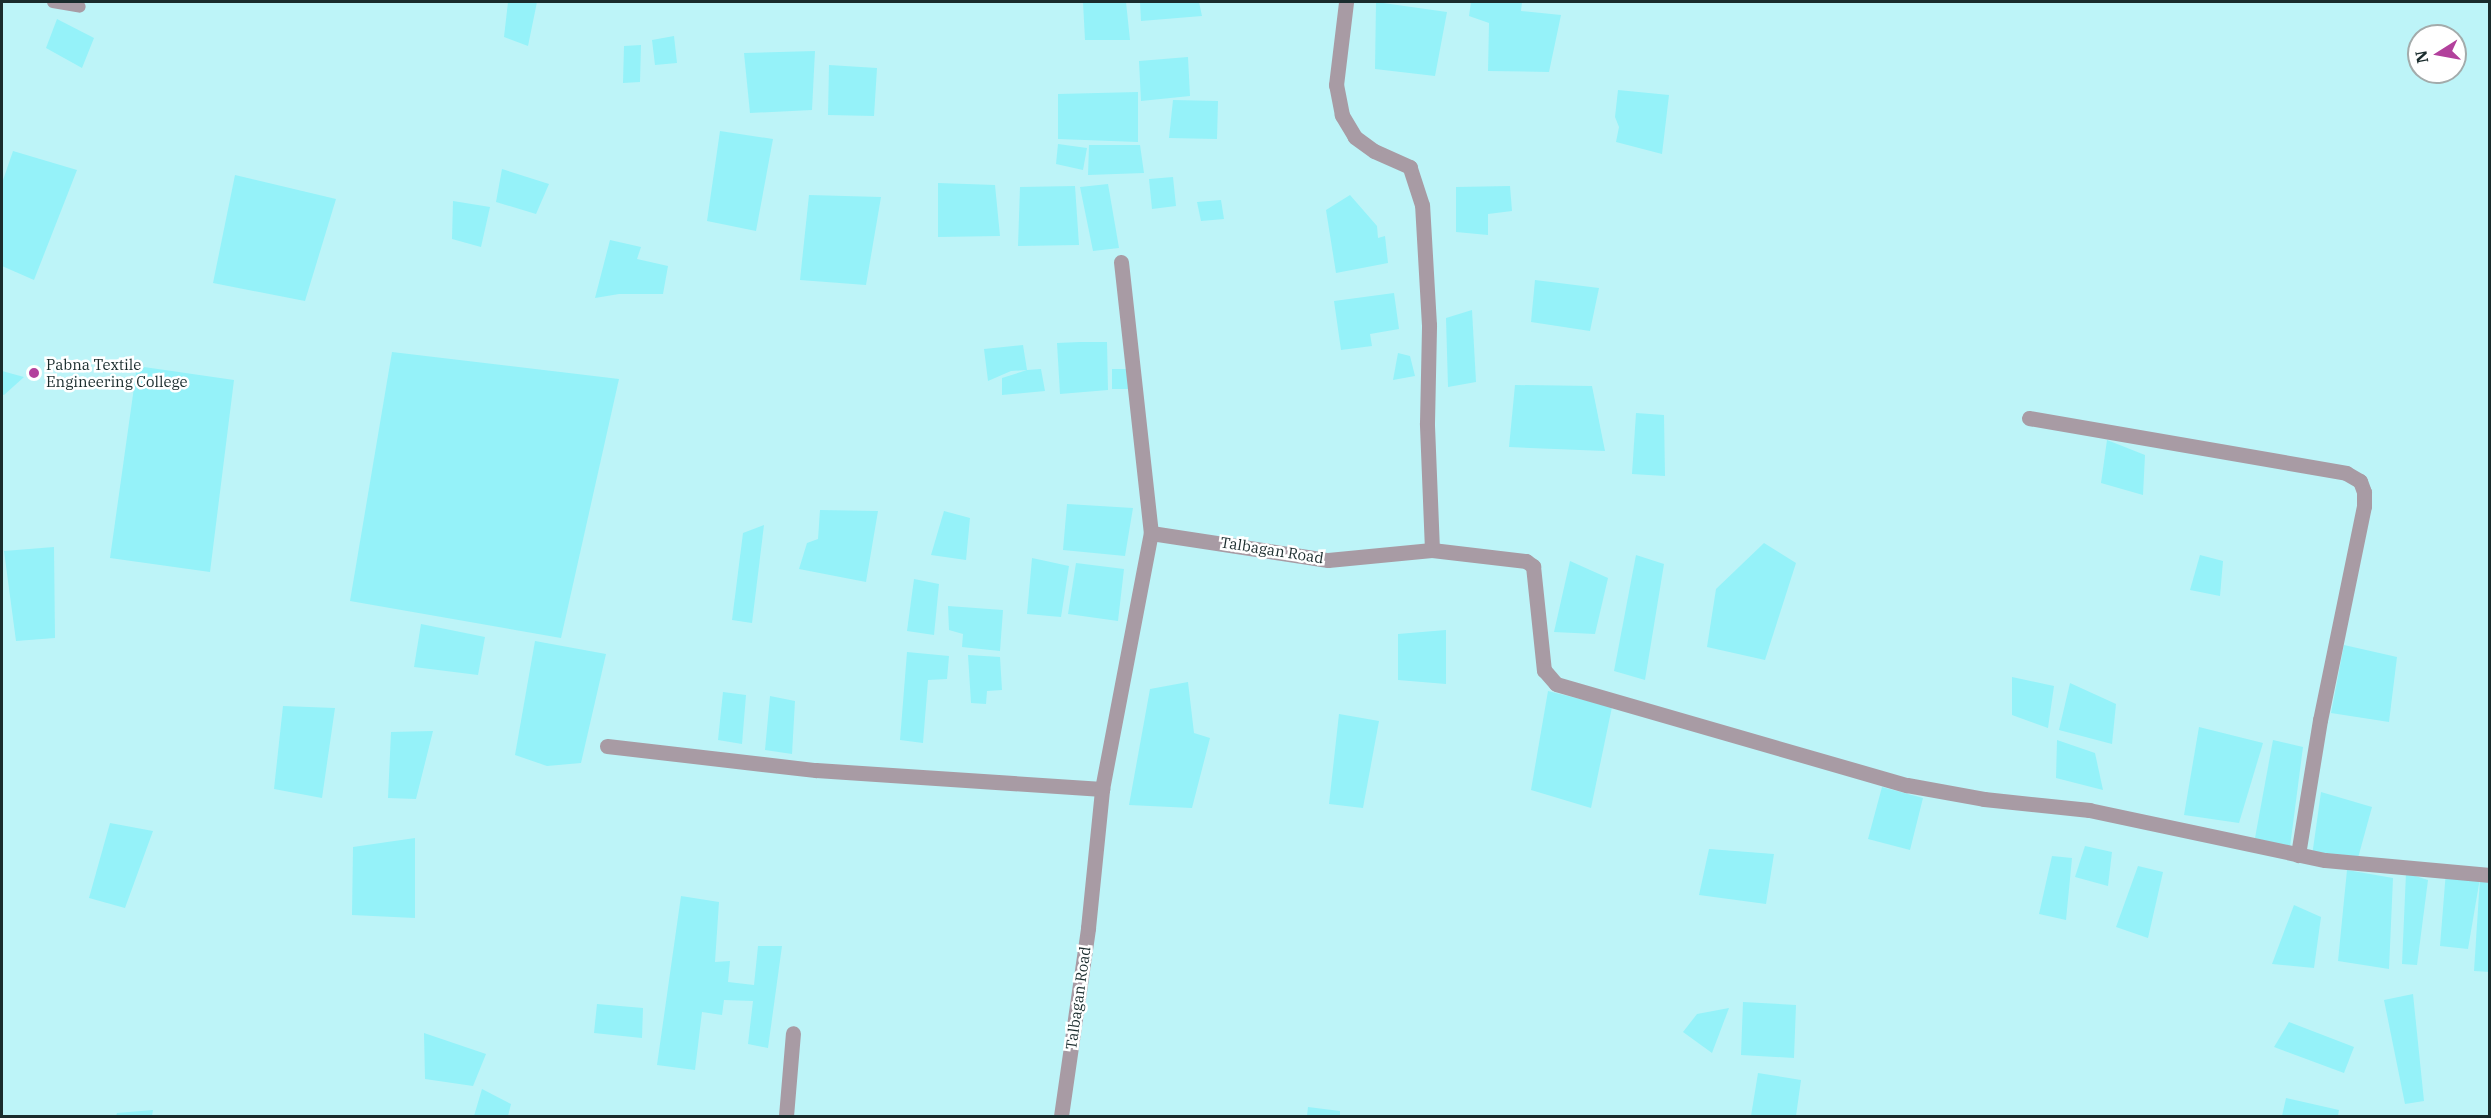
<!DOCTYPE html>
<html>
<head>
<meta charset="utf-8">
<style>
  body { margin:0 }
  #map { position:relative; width:2491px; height:1118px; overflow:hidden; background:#e1fbfd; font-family:"IBM Plex Serif",serif }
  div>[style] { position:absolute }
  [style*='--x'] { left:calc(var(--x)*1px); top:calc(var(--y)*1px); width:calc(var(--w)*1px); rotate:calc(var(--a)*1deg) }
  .built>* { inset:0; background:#bdf4f8 }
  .building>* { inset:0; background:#95f2f9 }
  .lane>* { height:12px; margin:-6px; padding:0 6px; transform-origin:6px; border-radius:6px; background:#a89ba4 }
  .street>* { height:15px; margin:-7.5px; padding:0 7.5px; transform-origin:7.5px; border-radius:7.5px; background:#a89ba4 }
  .dots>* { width:16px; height:16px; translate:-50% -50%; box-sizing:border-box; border:3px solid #fff; border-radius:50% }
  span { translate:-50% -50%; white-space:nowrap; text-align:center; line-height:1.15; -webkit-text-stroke:5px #fff; paint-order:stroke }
  .poi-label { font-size:15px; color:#1a2c2d }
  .left { translate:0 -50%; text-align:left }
  .street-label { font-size:15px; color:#1a2c2d }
  .frame { position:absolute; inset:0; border:3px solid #1a2c2d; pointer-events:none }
  .north { position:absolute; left:2407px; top:24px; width:60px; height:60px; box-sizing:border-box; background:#fff; border:2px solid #a3abab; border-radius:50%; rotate:259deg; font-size:16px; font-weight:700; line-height:24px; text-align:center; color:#1a2c2d }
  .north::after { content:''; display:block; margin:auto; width:21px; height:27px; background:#b2419c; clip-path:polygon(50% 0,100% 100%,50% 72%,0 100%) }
</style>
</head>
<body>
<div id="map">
  <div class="built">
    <div style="clip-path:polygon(evenodd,2px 2px,2489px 2px,2489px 1116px,2px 1116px,2px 2px,2419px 36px,2455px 36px,2455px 72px,2419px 72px,2419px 36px)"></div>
  </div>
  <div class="building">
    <div style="clip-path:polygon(508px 2px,537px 2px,528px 46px,504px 37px)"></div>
    <div style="clip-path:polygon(1083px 2px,1126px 2px,1130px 40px,1085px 40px)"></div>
    <div style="clip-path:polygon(1140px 2px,1199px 2px,1202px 16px,1141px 21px)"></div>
    <div style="clip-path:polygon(1376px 2px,1447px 12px,1435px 76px,1375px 69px)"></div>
    <div style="clip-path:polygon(1471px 2px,1522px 2px,1521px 11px,1561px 15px,1549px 72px,1488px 71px,1489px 23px,1469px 16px)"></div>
    <div style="clip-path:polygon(57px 19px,94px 38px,82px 68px,46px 48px)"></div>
    <div style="clip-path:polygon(674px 36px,677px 63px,655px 65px,652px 40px)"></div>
    <div style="clip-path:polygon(641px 45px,640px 82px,623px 83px,624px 46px)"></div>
    <div style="clip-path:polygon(815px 51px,812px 110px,750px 113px,744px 53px)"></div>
    <div style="clip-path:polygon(1188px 57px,1190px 96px,1141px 101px,1139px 61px)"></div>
    <div style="clip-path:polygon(829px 65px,877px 68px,874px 116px,828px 115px)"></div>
    <div style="clip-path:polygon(1618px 90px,1669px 95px,1662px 154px,1616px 142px,1619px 127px,1615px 117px)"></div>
    <div style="clip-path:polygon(1138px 92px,1138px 142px,1058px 139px,1058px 94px)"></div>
    <div style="clip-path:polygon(1173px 100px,1218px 101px,1217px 139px,1169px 138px)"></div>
    <div style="clip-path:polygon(720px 131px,773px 139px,756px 231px,707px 221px)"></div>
    <div style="clip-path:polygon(1058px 144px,1087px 148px,1083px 170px,1056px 164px)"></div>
    <div style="clip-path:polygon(1089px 145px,1140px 145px,1144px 173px,1088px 175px)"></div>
    <div style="clip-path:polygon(13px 151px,77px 170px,34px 280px,2px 266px,2px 183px)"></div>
    <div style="clip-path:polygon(502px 169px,549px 184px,536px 214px,496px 202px)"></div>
    <div style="clip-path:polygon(235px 175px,336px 199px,305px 301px,213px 283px)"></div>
    <div style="clip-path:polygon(1173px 177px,1176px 206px,1152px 209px,1149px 179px)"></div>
    <div style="clip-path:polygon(938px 183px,995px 185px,1000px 236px,938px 237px)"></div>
    <div style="clip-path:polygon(1108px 184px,1119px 248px,1093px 251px,1080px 187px)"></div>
    <div style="clip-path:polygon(1075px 186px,1079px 245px,1018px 246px,1020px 187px)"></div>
    <div style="clip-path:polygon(1510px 186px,1512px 211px,1488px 214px,1488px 235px,1456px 232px,1456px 187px)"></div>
    <div style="clip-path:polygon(809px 195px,881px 197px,866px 285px,800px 280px)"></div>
    <div style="clip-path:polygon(1350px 195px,1377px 226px,1378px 238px,1385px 236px,1388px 263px,1336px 273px,1326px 210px)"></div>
    <div style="clip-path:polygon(1221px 200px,1224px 219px,1201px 221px,1197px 202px)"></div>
    <div style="clip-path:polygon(453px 201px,490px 207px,481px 247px,452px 239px)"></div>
    <div style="clip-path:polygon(610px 240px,641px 247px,637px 259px,668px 266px,663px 294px,619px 294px,595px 298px)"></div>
    <div style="clip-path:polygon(1535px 280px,1599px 288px,1590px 331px,1531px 322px)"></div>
    <div style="clip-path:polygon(1394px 293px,1399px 329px,1370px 334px,1372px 346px,1341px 350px,1334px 301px)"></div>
    <div style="clip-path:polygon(1472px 310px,1476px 382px,1448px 387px,1446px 318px)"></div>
    <div style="clip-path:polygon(1080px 342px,1107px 342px,1108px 390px,1060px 394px,1057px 343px)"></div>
    <div style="clip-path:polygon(1023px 345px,1027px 370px,1041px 369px,1045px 391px,1002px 395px,1002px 378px,1027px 370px,1011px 371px,988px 381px,984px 349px)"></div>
    <div style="clip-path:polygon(392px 352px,619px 379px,561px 638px,350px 601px)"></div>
    <div style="clip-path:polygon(1398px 353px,1410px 356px,1415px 376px,1393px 380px)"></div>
    <div style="clip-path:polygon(137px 366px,234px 380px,210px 572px,110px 558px)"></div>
    <div style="clip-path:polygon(1112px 369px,1131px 369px,1133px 389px,1112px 389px)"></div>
    <div style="clip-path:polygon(2px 371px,24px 377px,4px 395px,2px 394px)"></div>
    <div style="clip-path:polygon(1515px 385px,1592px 386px,1605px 451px,1509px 447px)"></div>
    <div style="clip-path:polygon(1636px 413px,1664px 415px,1665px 476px,1632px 474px)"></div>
    <div style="clip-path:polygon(2107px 440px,2145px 455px,2143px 495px,2101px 483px)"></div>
    <div style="clip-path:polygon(1067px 504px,1133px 508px,1125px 556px,1063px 550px)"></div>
    <div style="clip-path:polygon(820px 510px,878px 511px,866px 582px,799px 569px,807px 543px,818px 539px)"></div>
    <div style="clip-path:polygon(944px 511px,970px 518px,966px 560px,931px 555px)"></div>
    <div style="clip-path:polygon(764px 525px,752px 623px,732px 620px,743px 533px)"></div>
    <div style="clip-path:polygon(1764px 543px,1796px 563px,1765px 660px,1707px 647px,1716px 589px)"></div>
    <div style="clip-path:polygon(54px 547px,55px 638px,16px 641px,4px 551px)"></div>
    <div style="clip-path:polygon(1636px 555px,1664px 564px,1645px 680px,1614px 671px)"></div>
    <div style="clip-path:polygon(2200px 555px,2223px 561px,2220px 596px,2190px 590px)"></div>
    <div style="clip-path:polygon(1032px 558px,1069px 566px,1061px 617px,1027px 614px)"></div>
    <div style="clip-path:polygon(1570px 561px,1608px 578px,1595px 634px,1554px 632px)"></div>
    <div style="clip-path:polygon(1076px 563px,1124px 569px,1118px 621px,1068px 614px)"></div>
    <div style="clip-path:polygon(914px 579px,939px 584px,934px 635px,907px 631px)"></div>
    <div style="clip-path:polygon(948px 606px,1003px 610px,1000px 651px,962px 647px,963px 634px,949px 630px)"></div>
    <div style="clip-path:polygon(421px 624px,485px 637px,478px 675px,414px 667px)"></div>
    <div style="clip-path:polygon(1446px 630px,1446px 684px,1398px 680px,1398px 634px)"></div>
    <div style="clip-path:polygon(535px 641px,606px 654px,581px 763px,547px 766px,515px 755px)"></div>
    <div style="clip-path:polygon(2344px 645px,2397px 657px,2389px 722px,2331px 713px)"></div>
    <div style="clip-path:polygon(907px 652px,949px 656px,947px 679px,928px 680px,923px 743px,900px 740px)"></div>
    <div style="clip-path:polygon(968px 655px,1000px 657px,1002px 690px,987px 691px,986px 704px,971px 703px)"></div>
    <div style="clip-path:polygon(2012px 677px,2054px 686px,2048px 728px,2012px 715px)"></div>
    <div style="clip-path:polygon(1188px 682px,1194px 733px,1210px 738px,1192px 808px,1129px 805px,1150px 689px)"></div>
    <div style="clip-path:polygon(2070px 683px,2116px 704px,2112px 744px,2059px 730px)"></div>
    <div style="clip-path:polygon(1548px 691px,1612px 707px,1591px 808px,1531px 790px)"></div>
    <div style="clip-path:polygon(723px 692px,746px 695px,742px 744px,718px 740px)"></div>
    <div style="clip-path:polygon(770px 696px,795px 701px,792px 754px,765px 750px)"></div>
    <div style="clip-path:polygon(283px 706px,335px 708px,322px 798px,274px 789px)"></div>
    <div style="clip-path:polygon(1339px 714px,1379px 721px,1363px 808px,1329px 804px)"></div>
    <div style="clip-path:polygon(2199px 727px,2263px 743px,2239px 823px,2184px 815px)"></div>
    <div style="clip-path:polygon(433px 731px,416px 799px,388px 798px,391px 732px)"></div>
    <div style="clip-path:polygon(2057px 740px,2095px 753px,2103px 790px,2056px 778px)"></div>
    <div style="clip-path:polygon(2273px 740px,2303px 747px,2290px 847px,2255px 838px)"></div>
    <div style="clip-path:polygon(1882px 787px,1923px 798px,1910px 850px,1868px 839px)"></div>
    <div style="clip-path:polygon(2321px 792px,2372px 807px,2358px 858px,2312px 856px)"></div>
    <div style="clip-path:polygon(110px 823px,153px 831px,125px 908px,89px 898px)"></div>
    <div style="clip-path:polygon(415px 838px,415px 918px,352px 915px,353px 847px)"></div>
    <div style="clip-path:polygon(2085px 846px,2112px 852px,2108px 886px,2075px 877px)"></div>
    <div style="clip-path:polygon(1709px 849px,1774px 854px,1766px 904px,1699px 895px)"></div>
    <div style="clip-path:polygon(2052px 856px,2072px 858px,2066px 920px,2039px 914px)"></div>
    <div style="clip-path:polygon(2138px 866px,2163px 872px,2148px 938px,2116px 927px)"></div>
    <div style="clip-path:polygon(2347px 870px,2393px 878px,2389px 969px,2338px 961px)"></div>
    <div style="clip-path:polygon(2446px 871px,2480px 878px,2468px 949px,2440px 946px)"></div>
    <div style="clip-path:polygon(2406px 873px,2428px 880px,2417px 965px,2402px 964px)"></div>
    <div style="clip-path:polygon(2480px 878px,2490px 880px,2490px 972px,2474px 971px)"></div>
    <div style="clip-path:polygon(681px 896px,719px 902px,715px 962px,730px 961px,728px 982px,754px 985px,758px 946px,782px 946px,768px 1048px,748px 1044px,753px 1001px,724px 1000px,722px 1015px,702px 1012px,695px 1070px,657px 1065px)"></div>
    <div style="clip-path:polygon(2294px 905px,2321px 917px,2314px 968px,2272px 964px)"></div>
    <div style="clip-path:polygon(2413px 994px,2424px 1101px,2405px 1104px,2384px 1000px)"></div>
    <div style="clip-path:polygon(1743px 1002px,1796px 1005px,1794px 1058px,1741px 1055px)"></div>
    <div style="clip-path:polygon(597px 1004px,643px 1008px,642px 1038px,594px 1033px)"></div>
    <div style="clip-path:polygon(1729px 1008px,1712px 1053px,1683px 1032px,1697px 1014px)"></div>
    <div style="clip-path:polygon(2289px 1022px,2354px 1047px,2344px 1073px,2274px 1047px)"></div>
    <div style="clip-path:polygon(424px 1033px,486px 1054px,473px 1086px,425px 1079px)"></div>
    <div style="clip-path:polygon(1758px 1073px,1801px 1080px,1796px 1116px,1751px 1116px)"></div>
    <div style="clip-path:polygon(482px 1089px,511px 1104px,508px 1116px,474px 1116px)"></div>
    <div style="clip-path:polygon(2286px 1098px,2339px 1110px,2338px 1116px,2282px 1116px)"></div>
    <div style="clip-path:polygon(1308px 1107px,1340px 1111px,1340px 1116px,1307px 1116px)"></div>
    <div style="clip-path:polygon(153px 1110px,152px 1116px,116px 1116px,117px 1113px)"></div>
  </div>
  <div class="lane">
    <div style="--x:53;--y:2;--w:27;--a:10"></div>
  </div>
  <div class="street">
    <div style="--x:1121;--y:262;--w:273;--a:83.7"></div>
    <div style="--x:2029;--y:418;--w:322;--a:9.8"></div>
    <div style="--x:2346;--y:473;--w:16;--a:30"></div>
    <div style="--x:2360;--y:481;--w:12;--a:70"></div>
    <div style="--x:2364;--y:492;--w:14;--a:90"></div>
    <div style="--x:2364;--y:506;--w:218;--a:101.6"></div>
    <div style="--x:2320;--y:720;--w:137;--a:99.3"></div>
    <div style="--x:1432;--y:550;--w:95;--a:6.7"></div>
    <div style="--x:1526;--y:561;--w:9;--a:36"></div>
    <div style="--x:1533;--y:566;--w:105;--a:84"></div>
    <div style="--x:1544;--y:670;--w:18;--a:49"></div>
    <div style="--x:1556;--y:684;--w:365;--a:16.1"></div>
    <div style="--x:1907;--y:785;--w:78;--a:10.3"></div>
    <div style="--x:1984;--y:799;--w:106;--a:6"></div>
    <div style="--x:2089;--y:810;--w:241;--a:12"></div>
    <div style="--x:2325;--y:860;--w:166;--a:5.2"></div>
    <div style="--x:607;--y:746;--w:210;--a:6.6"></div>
    <div style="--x:816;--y:770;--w:287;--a:3.8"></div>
    <div style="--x:786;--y:1116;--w:83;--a:-85.2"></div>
    <div style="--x:1061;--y:1116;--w:190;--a:-81.8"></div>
    <div style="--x:1088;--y:928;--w:140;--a:-84.2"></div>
    <div style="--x:1102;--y:789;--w:261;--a:-79.2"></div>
    <div style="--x:1151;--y:533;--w:179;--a:8.7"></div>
    <div style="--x:1328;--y:560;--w:104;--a:-5.5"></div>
    <div style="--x:1432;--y:550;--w:127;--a:-92.3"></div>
    <div style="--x:1427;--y:423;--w:98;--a:-88.8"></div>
    <div style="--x:1429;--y:325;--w:120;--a:-93.3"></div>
    <div style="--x:1422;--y:205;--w:40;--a:-108"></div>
    <div style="--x:1410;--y:167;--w:39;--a:-156"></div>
    <div style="--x:1374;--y:151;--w:24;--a:-144"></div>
    <div style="--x:1355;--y:137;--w:26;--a:-121"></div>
    <div style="--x:1342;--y:115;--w:31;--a:-101"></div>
    <div style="--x:1336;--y:85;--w:84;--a:-83.1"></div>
  </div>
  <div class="dots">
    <div style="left:34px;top:373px;background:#b2419c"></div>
  </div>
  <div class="poi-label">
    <span class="left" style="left:46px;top:373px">Pabna Textile<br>Engineering College</span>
  </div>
  <div class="street-label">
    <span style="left:1272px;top:550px;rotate:9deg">Talbagan Road</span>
    <span style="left:1078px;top:998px;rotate:-82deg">Talbagan Road</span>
  </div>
  <div class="frame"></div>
  <div class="north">N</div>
</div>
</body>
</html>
